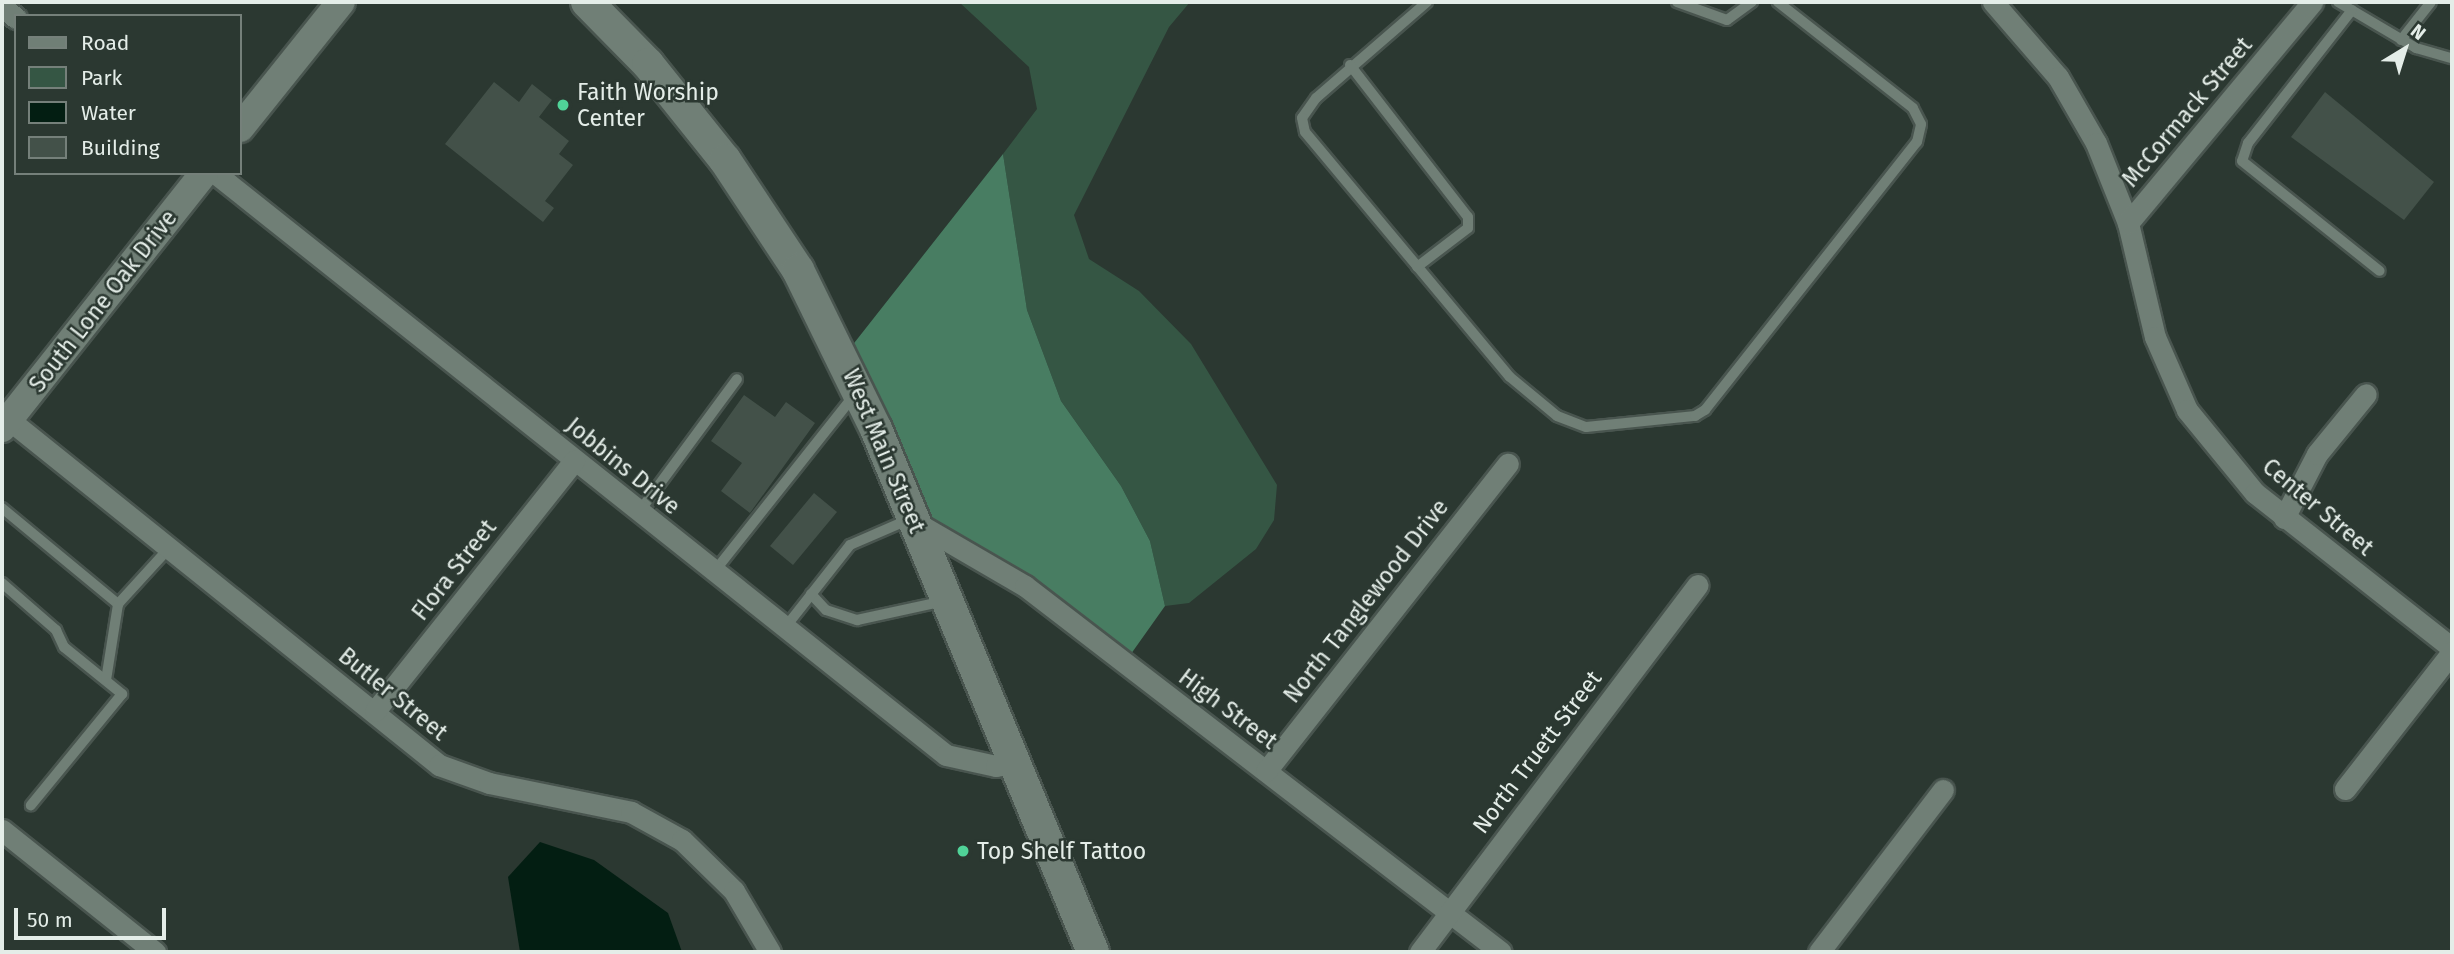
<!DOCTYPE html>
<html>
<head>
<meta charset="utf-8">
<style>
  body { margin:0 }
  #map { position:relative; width:2454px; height:954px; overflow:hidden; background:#2b3831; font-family:"Fira Sans",sans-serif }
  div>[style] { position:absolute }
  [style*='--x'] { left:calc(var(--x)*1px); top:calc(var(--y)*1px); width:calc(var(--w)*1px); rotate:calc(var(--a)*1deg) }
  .green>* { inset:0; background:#355644 }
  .forest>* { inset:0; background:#487d62 }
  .water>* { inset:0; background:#031e12 }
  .building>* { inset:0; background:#435149 }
  .roads { filter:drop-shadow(2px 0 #49554f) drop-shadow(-2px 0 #49554f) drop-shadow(0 2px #49554f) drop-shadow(0 -2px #49554f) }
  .service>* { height:10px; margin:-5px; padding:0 5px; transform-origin:5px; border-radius:5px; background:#707f76 }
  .minor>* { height:21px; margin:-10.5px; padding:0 10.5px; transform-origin:10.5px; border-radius:10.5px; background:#707f76 }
  .tertiary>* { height:28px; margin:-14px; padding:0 14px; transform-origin:14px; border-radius:14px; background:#707f76 }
  .secondary>* { height:32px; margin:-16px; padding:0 16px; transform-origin:16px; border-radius:16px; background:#707f76 }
  .dots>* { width:19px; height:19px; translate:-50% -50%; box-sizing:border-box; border:4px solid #2b3831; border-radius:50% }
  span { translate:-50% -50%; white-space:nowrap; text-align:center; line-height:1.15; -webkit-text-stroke:5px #2b3831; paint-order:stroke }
  .poi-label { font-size:23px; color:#e4ede8 }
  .left { translate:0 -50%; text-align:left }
  .street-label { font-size:23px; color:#e4ede8 }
  .frame { position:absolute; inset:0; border:4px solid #e4ede8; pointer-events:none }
  .legend { position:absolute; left:14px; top:14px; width:228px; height:161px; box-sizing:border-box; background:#2b3831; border:2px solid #75807a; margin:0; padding:9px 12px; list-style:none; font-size:21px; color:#e4ede8 }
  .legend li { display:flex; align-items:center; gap:14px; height:35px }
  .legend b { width:35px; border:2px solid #75807a }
  .north { position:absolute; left:2370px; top:14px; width:70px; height:70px; -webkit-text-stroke:5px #2b3831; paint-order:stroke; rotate:38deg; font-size:19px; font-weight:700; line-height:28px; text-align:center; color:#e4ede8 }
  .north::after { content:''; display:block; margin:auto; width:24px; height:32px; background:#e4ede8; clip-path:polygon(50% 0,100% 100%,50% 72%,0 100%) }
  .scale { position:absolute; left:14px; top:908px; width:152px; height:32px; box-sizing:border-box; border:4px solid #e4ede8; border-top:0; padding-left:9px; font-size:21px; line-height:24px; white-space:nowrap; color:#e4ede8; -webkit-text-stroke:5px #2b3831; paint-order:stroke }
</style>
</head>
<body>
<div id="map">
  <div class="green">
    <div style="clip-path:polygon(959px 2px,1190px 2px,1169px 27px,1074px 215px,1089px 259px,1139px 291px,1191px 344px,1277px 485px,1274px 520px,1256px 549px,1189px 603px,1165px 606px,1150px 541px,1121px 486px,1061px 401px,1027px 310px,1003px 154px,1037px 109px,1029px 67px)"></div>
  </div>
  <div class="forest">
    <div style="clip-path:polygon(1003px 154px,1027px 310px,1061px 401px,1121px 486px,1150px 541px,1165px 606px,1121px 668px,931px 531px,851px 347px)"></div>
  </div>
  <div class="water">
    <div style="clip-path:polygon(540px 842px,594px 860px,668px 913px,682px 952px,520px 952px,508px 877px)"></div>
  </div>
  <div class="building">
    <div style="clip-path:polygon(494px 82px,519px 102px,532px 84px,552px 100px,539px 117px,569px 141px,559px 154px,573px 165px,545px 201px,554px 208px,543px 222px,445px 144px)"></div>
    <div style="clip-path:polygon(2325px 92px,2434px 182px,2404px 220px,2291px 137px)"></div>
    <div style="clip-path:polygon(744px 395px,775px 417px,786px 402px,815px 423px,750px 513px,721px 491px,742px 463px,711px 441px)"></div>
    <div style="clip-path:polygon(814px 493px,837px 512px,793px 565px,770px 546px)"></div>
  </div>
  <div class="roads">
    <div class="service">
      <div style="--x:1427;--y:2;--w:147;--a:139.1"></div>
      <div style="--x:1316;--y:98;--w:24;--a:125"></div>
      <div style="--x:1302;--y:118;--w:14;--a:78"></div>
      <div style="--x:1305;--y:132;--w:319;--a:50.1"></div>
      <div style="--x:1510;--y:377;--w:61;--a:39.7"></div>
      <div style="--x:1557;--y:416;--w:31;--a:21"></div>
      <div style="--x:1586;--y:427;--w:110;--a:-5.8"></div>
      <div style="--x:1695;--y:416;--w:12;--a:-31"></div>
      <div style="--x:1705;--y:410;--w:342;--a:-51.7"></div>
      <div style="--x:1917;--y:142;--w:18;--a:-77"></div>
      <div style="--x:1921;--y:124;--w:18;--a:-117"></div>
      <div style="--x:1913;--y:108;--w:172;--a:-141.9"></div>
      <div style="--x:1677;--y:2;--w:53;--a:19.8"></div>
      <div style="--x:1727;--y:20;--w:31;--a:-36"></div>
      <div style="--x:2338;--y:2;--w:91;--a:30.5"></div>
      <div style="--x:2416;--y:48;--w:37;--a:16"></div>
      <div style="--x:2352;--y:10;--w:169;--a:128"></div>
      <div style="--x:2248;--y:143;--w:19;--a:108"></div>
      <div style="--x:2242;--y:161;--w:176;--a:38.6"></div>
      <div style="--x:2401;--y:40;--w:48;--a:-51.7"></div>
      <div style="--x:1350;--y:65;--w:192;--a:52.2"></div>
      <div style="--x:1468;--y:217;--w:11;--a:90"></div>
      <div style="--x:1468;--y:228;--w:64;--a:142.6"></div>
      <div style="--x:2;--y:508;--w:151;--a:39.6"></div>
      <div style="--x:118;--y:604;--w:77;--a:-47.6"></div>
      <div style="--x:639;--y:512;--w:165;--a:-53.6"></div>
      <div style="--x:714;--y:572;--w:227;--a:-51.6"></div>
      <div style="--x:2;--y:583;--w:72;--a:41"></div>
      <div style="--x:56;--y:630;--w:19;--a:65"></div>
      <div style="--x:64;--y:647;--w:75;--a:39"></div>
      <div style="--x:122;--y:694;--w:144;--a:129.3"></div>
      <div style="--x:811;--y:594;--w:22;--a:47"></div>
      <div style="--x:826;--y:610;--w:33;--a:18"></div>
      <div style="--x:857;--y:620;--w:89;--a:-12.3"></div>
      <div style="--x:784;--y:629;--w:107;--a:-51.8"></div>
      <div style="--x:850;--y:545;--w:65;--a:-23.4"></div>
      <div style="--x:106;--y:680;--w:77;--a:-81"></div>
    </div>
    <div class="minor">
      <div style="--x:1993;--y:2;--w:99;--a:49.1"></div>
      <div style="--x:2058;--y:77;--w:76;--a:60.1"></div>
      <div style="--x:2096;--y:143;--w:86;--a:68.2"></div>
      <div style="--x:2128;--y:223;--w:117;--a:76.7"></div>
      <div style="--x:2155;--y:337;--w:80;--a:66.3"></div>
      <div style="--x:2187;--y:410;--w:107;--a:50.7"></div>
      <div style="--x:2255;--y:493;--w:251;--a:38.2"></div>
      <div style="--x:2;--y:7;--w:18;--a:38"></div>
      <div style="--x:215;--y:173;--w:934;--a:38.53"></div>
      <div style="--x:946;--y:755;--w:51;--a:12.4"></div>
      <div style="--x:996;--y:766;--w:18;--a:-9"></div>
      <div style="--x:2128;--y:223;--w:288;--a:-50.2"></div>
      <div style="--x:2;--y:414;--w:561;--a:38.77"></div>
      <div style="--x:439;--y:765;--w:53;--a:19.8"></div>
      <div style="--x:489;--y:783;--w:145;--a:11.5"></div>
      <div style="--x:631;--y:812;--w:58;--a:28.8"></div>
      <div style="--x:682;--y:840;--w:73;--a:44.4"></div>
      <div style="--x:734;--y:891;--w:71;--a:59.5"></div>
      <div style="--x:2284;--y:518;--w:72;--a:-62.7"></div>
      <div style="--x:2317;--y:454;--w:77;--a:-50.8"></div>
      <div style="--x:915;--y:522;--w:127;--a:30.2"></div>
      <div style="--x:1025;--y:586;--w:600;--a:37.56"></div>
      <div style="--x:375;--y:711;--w:320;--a:-51.5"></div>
      <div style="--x:1266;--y:771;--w:391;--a:-51.8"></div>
      <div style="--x:2345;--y:789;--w:174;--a:-52"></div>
      <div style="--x:2;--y:830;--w:196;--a:38.6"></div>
      <div style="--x:1420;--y:952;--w:460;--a:-52.9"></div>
      <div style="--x:1819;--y:952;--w:204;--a:-52.6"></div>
    </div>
    <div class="tertiary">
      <div style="--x:240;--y:128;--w:161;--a:-51.3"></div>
      <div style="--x:2;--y:428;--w:325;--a:-51.6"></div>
    </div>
    <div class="secondary">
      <div style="--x:587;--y:2;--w:87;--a:45.5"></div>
      <div style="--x:648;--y:64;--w:123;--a:51.3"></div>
      <div style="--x:725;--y:160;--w:132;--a:56.4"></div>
      <div style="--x:798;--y:270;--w:177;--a:63.9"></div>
      <div style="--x:876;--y:429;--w:566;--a:67.47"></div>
    </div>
  </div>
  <div class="dots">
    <div style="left:563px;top:105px;background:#50d398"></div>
    <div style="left:963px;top:851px;background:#50d398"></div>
  </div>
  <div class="poi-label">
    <span class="left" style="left:577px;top:105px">Faith Worship<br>Center</span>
    <span class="left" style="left:977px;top:851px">Top Shelf Tattoo</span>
  </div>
  <div class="street-label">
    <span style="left:2187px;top:112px;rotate:-50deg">McCormack Street</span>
    <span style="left:103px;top:301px;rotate:-52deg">South Lone Oak Drive</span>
    <span style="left:884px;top:451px;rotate:67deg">West Main Street</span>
    <span style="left:623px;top:466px;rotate:39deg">Jobbins Drive</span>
    <span style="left:2318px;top:507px;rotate:40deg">Center Street</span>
    <span style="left:454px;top:570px;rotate:-52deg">Flora Street</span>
    <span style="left:1366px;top:601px;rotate:-52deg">North Tanglewood Drive</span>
    <span style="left:393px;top:694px;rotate:39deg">Butler Street</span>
    <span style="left:1228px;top:709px;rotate:37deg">High Street</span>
    <span style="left:1537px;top:752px;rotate:-53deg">North Truett Street</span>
  </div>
  <div class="frame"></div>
  <ul class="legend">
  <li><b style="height:9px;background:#707f76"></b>Road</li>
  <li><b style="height:19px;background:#355644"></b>Park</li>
  <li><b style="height:19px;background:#031e12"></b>Water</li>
  <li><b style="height:19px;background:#435149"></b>Building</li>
  </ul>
  <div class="north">N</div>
  <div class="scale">50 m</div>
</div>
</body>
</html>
